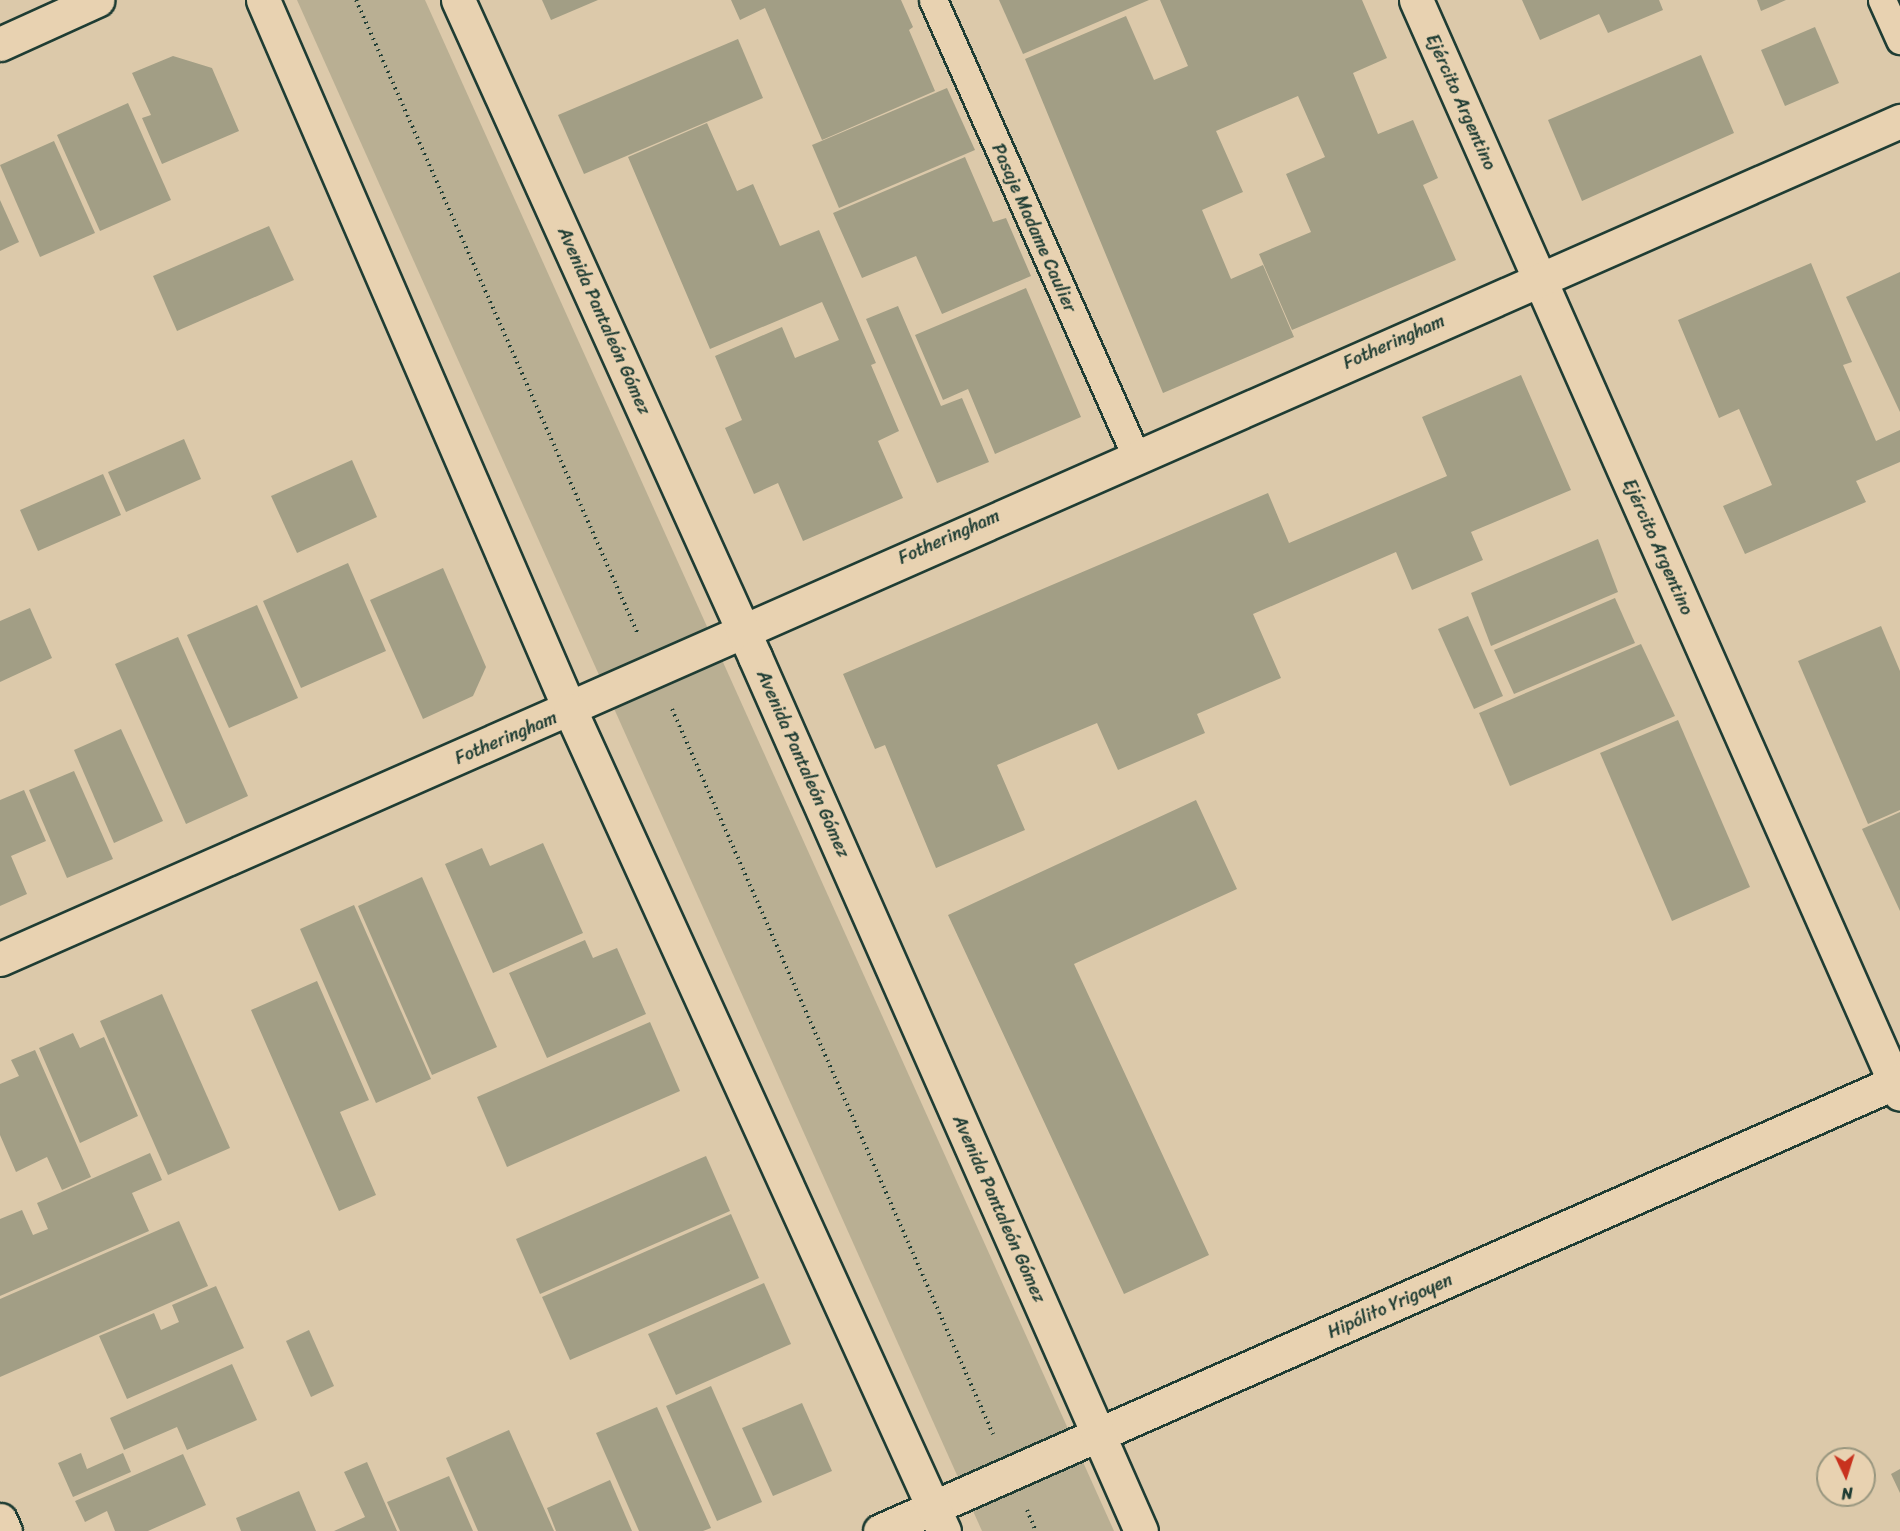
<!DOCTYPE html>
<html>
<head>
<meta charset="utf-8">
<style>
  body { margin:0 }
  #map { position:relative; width:1900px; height:1531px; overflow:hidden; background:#dcc9aa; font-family:Sriracha,sans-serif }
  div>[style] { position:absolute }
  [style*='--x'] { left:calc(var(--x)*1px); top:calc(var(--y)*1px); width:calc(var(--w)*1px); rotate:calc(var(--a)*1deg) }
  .green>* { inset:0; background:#b9af93 }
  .building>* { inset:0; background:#a29e85 }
  .path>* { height:4px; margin-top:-2px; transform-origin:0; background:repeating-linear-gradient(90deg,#1f3d34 0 1.5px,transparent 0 6px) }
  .roads { filter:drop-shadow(2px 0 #1f3d34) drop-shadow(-2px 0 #1f3d34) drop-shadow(0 2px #1f3d34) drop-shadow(0 -2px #1f3d34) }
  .service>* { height:27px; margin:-13.5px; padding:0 13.5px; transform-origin:13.5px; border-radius:13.5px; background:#e8d2b1 }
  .minor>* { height:33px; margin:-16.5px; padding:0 16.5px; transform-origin:16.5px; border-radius:16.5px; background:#e8d2b1 }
  .secondary>* { height:33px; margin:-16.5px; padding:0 16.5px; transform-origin:16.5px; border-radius:16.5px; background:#e8d2b1 }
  span { translate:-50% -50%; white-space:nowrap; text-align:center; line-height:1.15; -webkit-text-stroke:4.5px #e8d2b1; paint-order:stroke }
  .street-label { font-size:18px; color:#1f3d34 }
  .north { position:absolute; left:1816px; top:1447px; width:60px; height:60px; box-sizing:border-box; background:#e8d2b1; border:2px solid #98967f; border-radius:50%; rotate:176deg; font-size:16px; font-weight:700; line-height:24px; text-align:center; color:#1f3d34 }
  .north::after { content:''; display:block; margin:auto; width:21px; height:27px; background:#c8321e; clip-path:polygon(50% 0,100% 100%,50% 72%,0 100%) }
</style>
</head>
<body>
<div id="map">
  <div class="green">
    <div style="clip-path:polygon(297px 0,425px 0,1114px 1531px,982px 1531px)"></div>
  </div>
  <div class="building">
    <div style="clip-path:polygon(542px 0,598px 0,551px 20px)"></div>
    <div style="clip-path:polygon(731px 0,901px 0,913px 27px,909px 30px,935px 91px,822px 140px,765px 8px,740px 20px)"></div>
    <div style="clip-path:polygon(999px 0,1149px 0,1023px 54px)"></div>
    <div style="clip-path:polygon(1160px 0,1362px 0,1387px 58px,1353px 73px,1378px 134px,1413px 120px,1438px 178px,1423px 185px,1456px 260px,1292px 330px,1259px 254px,1311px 232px,1286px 174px,1325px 157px,1298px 96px,1216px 131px,1243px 192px,1202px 210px,1231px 279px,1263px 265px,1294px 337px,1163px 393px,1025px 59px,1126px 16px,1154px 80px,1188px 66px)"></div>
    <div style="clip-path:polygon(1522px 0,1659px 0,1663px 10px,1608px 33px,1599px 14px,1540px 40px)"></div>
    <div style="clip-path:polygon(1757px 0,1786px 0,1761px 11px)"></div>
    <div style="clip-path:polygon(1815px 27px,1839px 83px,1785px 106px,1761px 50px)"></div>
    <div style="clip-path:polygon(738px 39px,763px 98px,584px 174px,558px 115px)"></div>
    <div style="clip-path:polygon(1701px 55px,1734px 133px,1582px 201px,1548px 120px)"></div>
    <div style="clip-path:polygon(173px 56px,212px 68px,239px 131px,162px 164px,142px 118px,151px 115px,132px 73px)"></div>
    <div style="clip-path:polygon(947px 88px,975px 150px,839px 208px,812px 145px)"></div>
    <div style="clip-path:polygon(128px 103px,171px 200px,100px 231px,57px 135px)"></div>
    <div style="clip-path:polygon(707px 123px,737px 191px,753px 184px,780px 246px,819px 230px,876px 363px,871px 365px,899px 431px,878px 441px,903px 498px,803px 541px,778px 483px,754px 494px,725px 428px,742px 420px,715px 356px,782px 327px,795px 358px,839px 340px,822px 302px,710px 349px,628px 157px)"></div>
    <div style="clip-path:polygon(54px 141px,95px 233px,40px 257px,0 165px)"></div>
    <div style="clip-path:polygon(965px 157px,993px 222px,1006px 218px,1031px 276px,942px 314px,916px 256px,862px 278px,833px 213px)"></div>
    <div style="clip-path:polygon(0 200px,19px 242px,0 251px)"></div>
    <div style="clip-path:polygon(269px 226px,294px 280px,177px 331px,153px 276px)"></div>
    <div style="clip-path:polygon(1811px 263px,1852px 362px,1843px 365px,1876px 441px,1900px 430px,1900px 462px,1856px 481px,1866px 502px,1745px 554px,1723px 506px,1772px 485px,1739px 409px,1719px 418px,1678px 320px)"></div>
    <div style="clip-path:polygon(1900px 272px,1900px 412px,1846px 297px)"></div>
    <div style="clip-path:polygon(1026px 288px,1081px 417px,995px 454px,968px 389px,943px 400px,915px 335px)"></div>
    <div style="clip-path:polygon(898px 306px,941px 406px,962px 398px,989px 462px,937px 483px,866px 319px)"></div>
    <div style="clip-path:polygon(1521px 375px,1571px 490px,1471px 532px,1483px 560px,1412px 590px,1396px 552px,1253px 614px,1281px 678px,1197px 714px,1205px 733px,1118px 770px,1097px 723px,997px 765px,1025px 830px,936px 868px,885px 745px,875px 749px,843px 674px,1268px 493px,1289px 543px,1447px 476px,1422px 417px)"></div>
    <div style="clip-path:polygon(184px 439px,201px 479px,126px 512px,108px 472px)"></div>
    <div style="clip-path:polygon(352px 460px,377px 517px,297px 553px,271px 496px)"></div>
    <div style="clip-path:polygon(103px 474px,121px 515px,38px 551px,20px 510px)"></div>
    <div style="clip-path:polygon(1598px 539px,1618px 592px,1491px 646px,1471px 593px)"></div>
    <div style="clip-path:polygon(348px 563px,386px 651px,301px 688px,263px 601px)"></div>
    <div style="clip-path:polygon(443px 568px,486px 667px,473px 696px,423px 719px,370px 600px)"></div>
    <div style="clip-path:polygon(1615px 598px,1635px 643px,1514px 694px,1494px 650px)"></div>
    <div style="clip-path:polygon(257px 605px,298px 698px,229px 728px,187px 635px)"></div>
    <div style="clip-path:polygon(30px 608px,52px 658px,0 682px,0 621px)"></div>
    <div style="clip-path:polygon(1468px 616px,1503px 696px,1474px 709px,1438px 629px)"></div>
    <div style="clip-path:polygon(1881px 626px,1900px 671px,1900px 810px,1868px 824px,1798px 661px)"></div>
    <div style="clip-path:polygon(178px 637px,248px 796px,186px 824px,115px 664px)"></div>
    <div style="clip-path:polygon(1641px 644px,1675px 716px,1510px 786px,1479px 713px)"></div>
    <div style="clip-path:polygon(1678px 720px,1750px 887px,1672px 921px,1600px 753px)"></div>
    <div style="clip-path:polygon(121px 729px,163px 821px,114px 843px,74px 750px)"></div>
    <div style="clip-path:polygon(74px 771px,113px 859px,67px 878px,29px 790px)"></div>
    <div style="clip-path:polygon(24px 790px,46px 841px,11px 856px,27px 894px,0 906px,0 800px)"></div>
    <div style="clip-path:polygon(1196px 800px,1237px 889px,1074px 964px,1209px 1255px,1124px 1294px,948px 915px)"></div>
    <div style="clip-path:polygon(1900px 812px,1900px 911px,1862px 829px)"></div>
    <div style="clip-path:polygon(543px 843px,583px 933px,493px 973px,445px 864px,482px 848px,490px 866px)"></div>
    <div style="clip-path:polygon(422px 877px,497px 1047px,432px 1075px,358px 906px)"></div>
    <div style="clip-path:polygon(354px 905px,431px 1079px,376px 1103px,300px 929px)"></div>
    <div style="clip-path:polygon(585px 940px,593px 958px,617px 948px,646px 1014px,547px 1058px,509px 973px)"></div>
    <div style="clip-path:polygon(317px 981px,369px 1100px,340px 1112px,376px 1195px,339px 1211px,251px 1010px)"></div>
    <div style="clip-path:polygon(162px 994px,230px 1148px,168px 1175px,100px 1021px)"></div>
    <div style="clip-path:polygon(650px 1022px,680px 1091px,507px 1167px,477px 1097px)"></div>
    <div style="clip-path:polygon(73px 1033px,80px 1048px,104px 1037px,138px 1116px,80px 1143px,39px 1048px)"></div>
    <div style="clip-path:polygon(35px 1050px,91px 1177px,62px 1190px,47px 1157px,16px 1172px,0 1135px,0 1084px,19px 1076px,11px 1060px)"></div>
    <div style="clip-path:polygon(150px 1153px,162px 1180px,132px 1193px,149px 1231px,0 1296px,0 1219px,22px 1210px,33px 1235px,48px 1229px,37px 1203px)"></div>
    <div style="clip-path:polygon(706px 1156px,730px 1211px,540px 1294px,516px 1239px)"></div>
    <div style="clip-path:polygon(731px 1214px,759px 1278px,570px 1360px,542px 1297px)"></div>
    <div style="clip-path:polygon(179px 1221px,208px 1286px,0 1377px,0 1299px)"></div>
    <div style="clip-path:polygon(764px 1283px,791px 1344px,676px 1395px,648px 1334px)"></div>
    <div style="clip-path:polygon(216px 1286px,244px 1348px,127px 1399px,99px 1336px,154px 1313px,161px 1330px,179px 1322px,172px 1305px)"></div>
    <div style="clip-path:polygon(309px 1330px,334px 1386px,311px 1397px,286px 1341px)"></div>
    <div style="clip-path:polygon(232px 1364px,257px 1420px,187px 1450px,177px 1427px,124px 1450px,110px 1418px)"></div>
    <div style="clip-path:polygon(711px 1386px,762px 1502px,717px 1521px,666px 1406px)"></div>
    <div style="clip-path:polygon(802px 1403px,832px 1471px,773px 1496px,742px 1428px)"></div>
    <div style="clip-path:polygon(657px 1407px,711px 1528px,703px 1531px,639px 1531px,596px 1433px)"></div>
    <div style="clip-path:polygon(509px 1430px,554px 1531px,478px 1531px,446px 1458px)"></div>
    <div style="clip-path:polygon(81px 1453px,87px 1469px,123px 1453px,131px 1472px,73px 1497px,58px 1463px)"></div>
    <div style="clip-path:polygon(183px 1454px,206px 1505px,148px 1531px,115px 1531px,107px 1511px,85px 1522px,75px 1501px)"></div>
    <div style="clip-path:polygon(367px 1462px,397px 1531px,334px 1531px,365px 1517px,344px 1472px)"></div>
    <div style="clip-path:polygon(1900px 1469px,1900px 1493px,1891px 1474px)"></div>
    <div style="clip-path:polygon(449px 1476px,473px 1531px,400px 1531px,387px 1502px)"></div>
    <div style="clip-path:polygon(610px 1480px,632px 1531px,556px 1531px,547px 1508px)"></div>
    <div style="clip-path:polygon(299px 1491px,316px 1531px,241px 1531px,236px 1518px)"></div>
  </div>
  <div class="path">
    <div style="--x:356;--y:0;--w:694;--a:66.02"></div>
    <div style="--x:672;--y:709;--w:793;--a:66.12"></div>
    <div style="--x:1027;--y:1510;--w:23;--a:67"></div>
  </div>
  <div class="roads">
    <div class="service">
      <div style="--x:933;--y:0;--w:498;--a:66"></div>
      <div style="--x:1882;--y:0;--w:44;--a:65.8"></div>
    </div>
    <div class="minor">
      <div style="--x:1416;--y:0;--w:1196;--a:66.13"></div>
      <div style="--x:0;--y:44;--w:107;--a:-24.4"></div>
      <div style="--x:0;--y:959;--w:2077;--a:-23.8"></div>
      <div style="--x:0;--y:1520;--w:12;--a:66"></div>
      <div style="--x:880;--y:1531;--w:1115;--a:-23.85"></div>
    </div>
    <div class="secondary">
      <div style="--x:263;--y:0;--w:774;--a:66.62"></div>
      <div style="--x:570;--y:710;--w:902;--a:65.51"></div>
      <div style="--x:458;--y:0;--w:721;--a:65.67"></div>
      <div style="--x:755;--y:657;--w:955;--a:66.17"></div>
    </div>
  </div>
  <div class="street-label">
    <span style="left:1461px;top:102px;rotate:66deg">Ejército Argentino</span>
    <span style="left:1034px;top:228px;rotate:66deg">Pasaje Madame Caulier</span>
    <span style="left:604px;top:321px;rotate:66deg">Avenida Pantaleón Gómez</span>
    <span style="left:1394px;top:342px;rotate:-24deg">Fotheringham</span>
    <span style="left:949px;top:537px;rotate:-24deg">Fotheringham</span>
    <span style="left:1658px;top:547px;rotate:66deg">Ejército Argentino</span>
    <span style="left:506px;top:738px;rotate:-23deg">Fotheringham</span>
    <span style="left:803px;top:764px;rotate:66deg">Avenida Pantaleón Gómez</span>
    <span style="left:999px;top:1209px;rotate:66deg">Avenida Pantaleón Gómez</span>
    <span style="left:1390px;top:1306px;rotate:-24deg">Hipólito Yrigoyen</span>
  </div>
  <div class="north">N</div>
</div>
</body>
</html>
